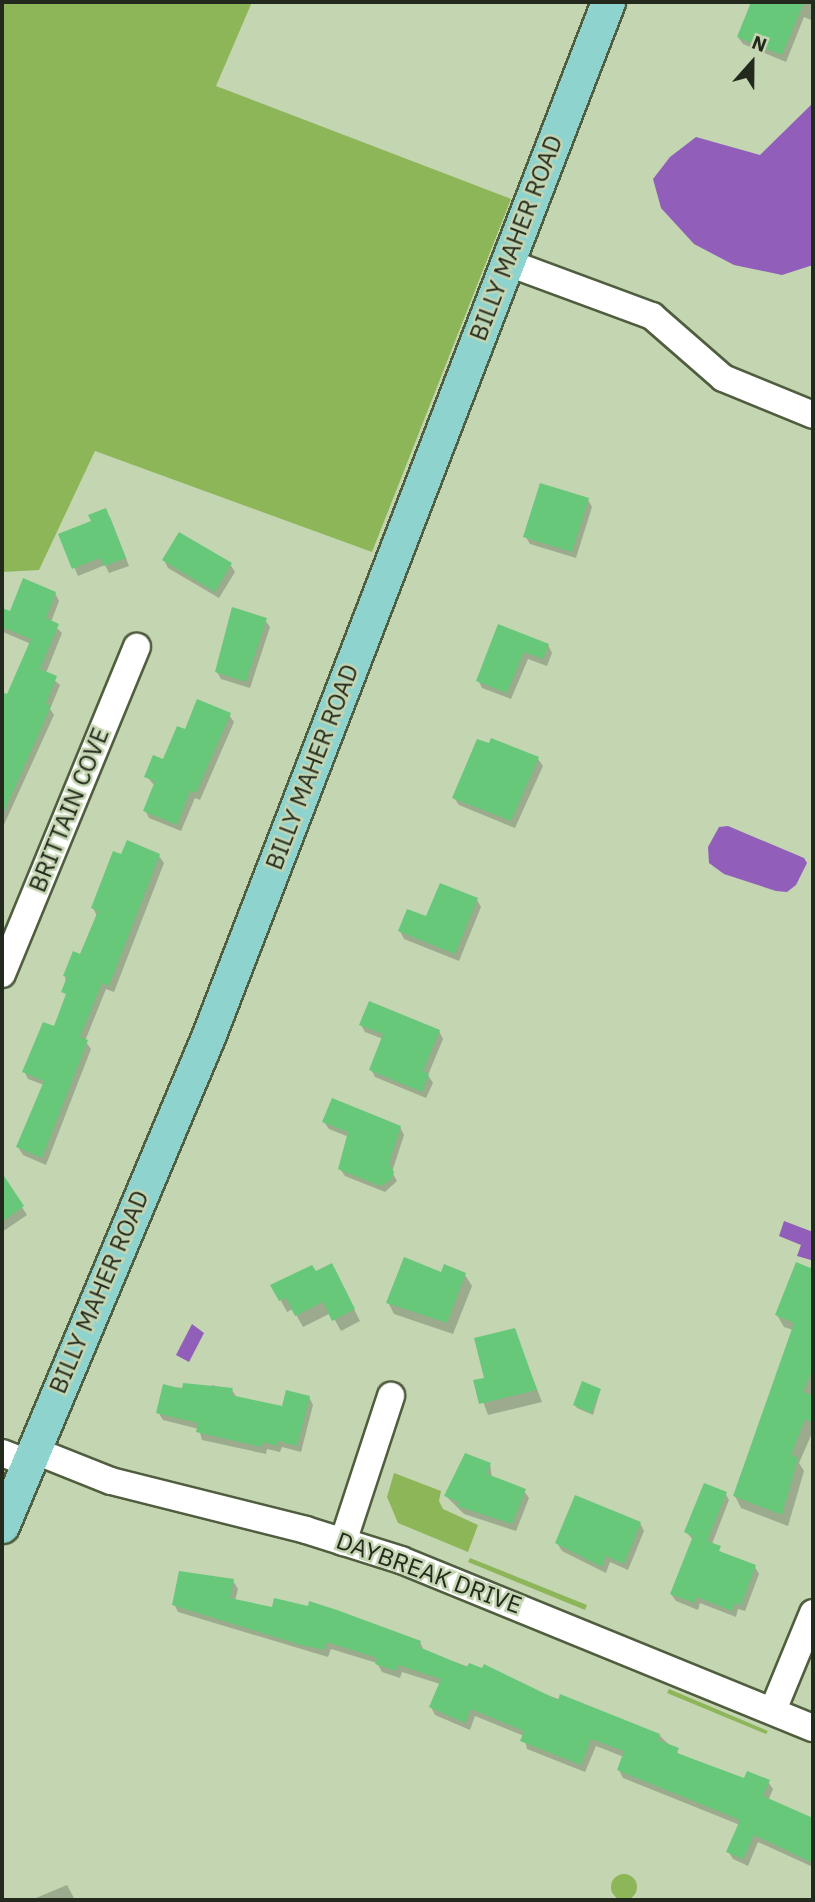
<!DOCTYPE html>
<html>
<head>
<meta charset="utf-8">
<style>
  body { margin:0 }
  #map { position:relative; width:815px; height:1902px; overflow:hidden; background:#c4d5b2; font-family:"IBM Plex Sans",sans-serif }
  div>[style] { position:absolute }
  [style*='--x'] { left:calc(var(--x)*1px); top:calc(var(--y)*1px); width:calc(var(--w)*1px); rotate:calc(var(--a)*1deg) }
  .green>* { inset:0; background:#8db659 }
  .round { border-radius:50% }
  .water>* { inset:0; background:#915eb9 }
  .shadow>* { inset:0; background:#0003 }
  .building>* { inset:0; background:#67c87a }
  .roads { filter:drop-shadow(2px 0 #505e3f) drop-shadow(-2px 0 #505e3f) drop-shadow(0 2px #505e3f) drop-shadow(0 -2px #505e3f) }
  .minor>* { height:26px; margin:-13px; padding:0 13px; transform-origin:13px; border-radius:13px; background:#fff }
  .major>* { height:33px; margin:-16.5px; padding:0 16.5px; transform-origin:16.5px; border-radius:16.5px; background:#8fd3ce }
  span { translate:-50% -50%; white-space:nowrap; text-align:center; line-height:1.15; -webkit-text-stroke:5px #c4d5b2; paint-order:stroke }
  .street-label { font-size:24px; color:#23291c }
  .frame { position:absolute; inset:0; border:4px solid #23291c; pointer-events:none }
  .north { position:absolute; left:717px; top:28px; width:70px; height:70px; -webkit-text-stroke:5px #c4d5b2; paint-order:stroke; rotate:21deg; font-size:19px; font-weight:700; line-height:28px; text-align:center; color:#23291c }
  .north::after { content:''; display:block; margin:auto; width:24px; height:32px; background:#23291c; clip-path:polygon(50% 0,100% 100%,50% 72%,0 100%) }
</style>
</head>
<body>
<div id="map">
  <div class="green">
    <div style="clip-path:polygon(2px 2px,252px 2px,216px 86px,511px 199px,372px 552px,95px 451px,39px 570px,2px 572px)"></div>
    <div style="clip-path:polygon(394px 1473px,441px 1491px,439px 1501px,443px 1509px,478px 1525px,468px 1552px,398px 1523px,387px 1497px)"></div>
    <div style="clip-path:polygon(470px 1558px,587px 1605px,585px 1610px,468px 1562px)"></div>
    <div style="clip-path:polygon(669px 1689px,768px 1731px,766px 1734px,667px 1693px)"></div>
    <div class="round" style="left:611px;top:1874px;width:26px;height:26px"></div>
  </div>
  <div class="water">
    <div style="clip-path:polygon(813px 103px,813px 265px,782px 275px,734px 265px,694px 244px,661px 208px,653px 179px,670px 157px,696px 137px,760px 155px)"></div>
    <div style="clip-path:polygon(728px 826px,804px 858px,807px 863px,796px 885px,787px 892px,776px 891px,724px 874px,709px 863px,708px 847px,719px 827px)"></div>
    <div style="clip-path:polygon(784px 1221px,813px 1232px,811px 1260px,797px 1256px,801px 1245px,779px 1236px)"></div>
    <div style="clip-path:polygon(192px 1324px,204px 1333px,189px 1362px,176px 1355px)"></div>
  </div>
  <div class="shadow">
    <div style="clip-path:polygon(753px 2px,813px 2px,813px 21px,804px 17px,786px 62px,743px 44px,738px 37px)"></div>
    <div style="clip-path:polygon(588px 500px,592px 507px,576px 558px,530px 544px,525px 536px)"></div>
    <div style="clip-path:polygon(110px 517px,129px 566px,109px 573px,105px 565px,78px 576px,61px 535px)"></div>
    <div style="clip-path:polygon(164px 560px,230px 564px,235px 572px,219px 598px,168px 568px)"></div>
    <div style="clip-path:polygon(55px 593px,59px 601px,51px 622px,62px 633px,46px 673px,60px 685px,50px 709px,54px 715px,2px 829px,2px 697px,8px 696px,31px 644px,3px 632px,2px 617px,4px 611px,11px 614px)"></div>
    <div style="clip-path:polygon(233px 609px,265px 620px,270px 627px,250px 688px,221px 679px,217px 672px)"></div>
    <div style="clip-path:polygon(499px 626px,548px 645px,552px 653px,547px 666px,528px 659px,511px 699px,482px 688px,478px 680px)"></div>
    <div style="clip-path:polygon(229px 715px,234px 722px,200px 800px,195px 798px,181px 831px,149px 818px,145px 810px,155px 786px,146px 776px)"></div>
    <div style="clip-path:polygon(538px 759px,543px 766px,515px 828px,459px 805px,454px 798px)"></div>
    <div style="clip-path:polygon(122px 856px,159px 856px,164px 863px,114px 992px,106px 989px,85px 1041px,91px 1049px,46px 1165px,23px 1155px,18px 1147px,44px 1085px,28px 1079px,24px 1071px,55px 1028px,67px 998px,65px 975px,81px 956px,97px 916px,93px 908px)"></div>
    <div style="clip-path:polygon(477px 900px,481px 907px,459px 961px,404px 939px,400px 931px)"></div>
    <div style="clip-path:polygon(361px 1025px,439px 1031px,443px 1039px,428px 1075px,433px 1083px,426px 1098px,375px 1077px,371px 1069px,383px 1039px,365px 1032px)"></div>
    <div style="clip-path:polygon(324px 1122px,400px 1127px,404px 1135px,392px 1172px,397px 1181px,385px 1192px,345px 1176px,340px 1169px,349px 1137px,329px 1129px)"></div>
    <div style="clip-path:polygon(2px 1176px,27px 1215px,2px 1232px)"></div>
    <div style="clip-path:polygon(813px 1269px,813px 1431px,799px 1463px,804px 1471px,788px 1526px,741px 1508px,735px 1496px,793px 1330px,784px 1327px,777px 1315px)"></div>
    <div style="clip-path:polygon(315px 1273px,338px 1277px,360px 1321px,341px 1331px,331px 1313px,303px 1327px,293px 1309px,287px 1312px,273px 1286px)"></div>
    <div style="clip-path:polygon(442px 1275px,465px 1275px,472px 1286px,453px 1334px,394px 1314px,388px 1302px)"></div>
    <div style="clip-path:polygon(514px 1330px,542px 1402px,488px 1415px,476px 1382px,486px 1379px)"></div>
    <div style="clip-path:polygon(212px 1385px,232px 1390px,237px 1398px,283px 1409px,309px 1397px,313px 1405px,301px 1452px,282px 1447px,280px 1452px,267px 1449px,266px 1454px,202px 1440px,199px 1429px,163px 1420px,158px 1412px,164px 1386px,211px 1391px)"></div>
    <div style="clip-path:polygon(600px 1391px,593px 1415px,577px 1408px,575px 1405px)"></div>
    <div style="clip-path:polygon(490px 1464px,492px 1478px,524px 1491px,529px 1498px,516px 1531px,464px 1514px,446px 1496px)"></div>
    <div style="clip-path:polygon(725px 1493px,729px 1500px,712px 1544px,723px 1555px,755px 1567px,759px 1574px,745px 1611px,738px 1609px,736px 1617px,700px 1603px,698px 1610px,676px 1601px,671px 1594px,693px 1540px,686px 1532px)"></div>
    <div style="clip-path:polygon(640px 1523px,644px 1531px,628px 1570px,610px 1562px,606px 1573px,562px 1551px,557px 1543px)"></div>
    <div style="clip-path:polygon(233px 1581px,238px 1589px,235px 1601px,420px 1642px,424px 1651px,659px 1735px,682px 1757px,745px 1780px,768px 1782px,773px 1789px,768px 1801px,813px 1819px,813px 1867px,758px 1842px,748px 1866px,733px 1859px,728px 1851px,740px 1825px,623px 1778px,619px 1770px,624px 1757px,596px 1746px,585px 1772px,527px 1749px,524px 1736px,475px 1716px,470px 1730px,435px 1715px,431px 1707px,440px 1684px,402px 1672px,400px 1678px,382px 1672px,377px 1663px,331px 1649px,328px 1657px,178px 1612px,174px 1604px)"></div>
    <div style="clip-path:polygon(67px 1885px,75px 1900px,31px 1900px)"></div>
  </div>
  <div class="building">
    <div style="clip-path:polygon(751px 2px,804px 2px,782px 55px,737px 37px)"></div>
    <div style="clip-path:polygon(540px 483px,589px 498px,572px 552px,523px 537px)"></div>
    <div style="clip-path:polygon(106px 508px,126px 558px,104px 566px,100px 558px,72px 569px,58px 534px,91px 521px,88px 515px)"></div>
    <div style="clip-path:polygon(179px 532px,232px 563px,215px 592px,162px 560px)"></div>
    <div style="clip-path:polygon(23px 578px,56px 592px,46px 618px,59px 624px,40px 669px,57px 676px,46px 704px,51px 706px,3px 814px,2px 692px,7px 694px,31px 639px,2px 627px,2px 608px,10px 611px)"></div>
    <div style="clip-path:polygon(232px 607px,267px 618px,246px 682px,215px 672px)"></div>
    <div style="clip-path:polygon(498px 624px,549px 644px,543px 659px,524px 652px,507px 693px,476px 681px)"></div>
    <div style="clip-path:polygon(197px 699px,231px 713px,196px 793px,190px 791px,177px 825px,143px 811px,155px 781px,144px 777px,153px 755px,163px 759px,177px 726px,185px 729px)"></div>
    <div style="clip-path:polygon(491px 738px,539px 757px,511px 821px,452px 798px,477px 739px,489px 743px)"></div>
    <div style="clip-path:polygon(127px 840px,160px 854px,109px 986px,102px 983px,80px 1037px,88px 1040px,42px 1158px,16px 1147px,44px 1081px,22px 1072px,43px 1022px,54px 1026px,66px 994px,61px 992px,67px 977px,63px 976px,73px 951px,80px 954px,98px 911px,91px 908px,113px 851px,121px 854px)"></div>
    <div style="clip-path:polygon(440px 883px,478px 898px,455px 954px,398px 931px,407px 909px,426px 916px)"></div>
    <div style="clip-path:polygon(369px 1001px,440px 1030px,423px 1071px,429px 1074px,422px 1092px,369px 1070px,383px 1034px,359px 1025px)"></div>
    <div style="clip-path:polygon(332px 1098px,401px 1126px,389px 1163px,394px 1172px,391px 1180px,380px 1186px,338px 1169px,348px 1132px,322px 1122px)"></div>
    <div style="clip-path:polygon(2px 1173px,24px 1206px,2px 1222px)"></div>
    <div style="clip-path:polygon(404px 1257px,441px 1272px,444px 1264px,466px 1273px,447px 1323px,386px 1303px)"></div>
    <div style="clip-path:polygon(796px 1262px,813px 1269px,813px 1368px,803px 1392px,813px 1396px,813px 1423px,805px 1419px,791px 1455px,798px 1458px,782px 1515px,733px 1496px,794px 1323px,775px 1315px)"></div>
    <div style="clip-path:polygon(332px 1263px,355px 1309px,332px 1321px,323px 1302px,295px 1316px,286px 1298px,279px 1301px,270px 1285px,312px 1265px,316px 1271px)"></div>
    <div style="clip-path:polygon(515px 1328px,537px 1390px,479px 1404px,473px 1380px,484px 1378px,474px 1338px)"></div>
    <div style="clip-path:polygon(582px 1381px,601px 1389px,591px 1413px,573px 1405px)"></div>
    <div style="clip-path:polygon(183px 1383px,233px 1388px,231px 1395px,282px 1406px,286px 1390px,310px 1396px,297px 1446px,278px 1441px,277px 1446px,263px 1442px,262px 1447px,196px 1432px,198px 1423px,156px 1413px,163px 1384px,182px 1389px)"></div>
    <div style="clip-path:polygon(465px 1453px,491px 1463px,487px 1474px,526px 1489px,512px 1524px,457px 1506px,459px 1502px,444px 1496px)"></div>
    <div style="clip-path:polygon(704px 1483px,727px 1492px,707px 1541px,721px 1546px,719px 1551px,756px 1565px,741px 1605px,735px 1603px,732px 1611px,697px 1597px,694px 1603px,670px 1594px,693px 1536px,684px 1532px)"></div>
    <div style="clip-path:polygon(575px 1495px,641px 1522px,624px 1564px,606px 1556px,602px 1567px,555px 1543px)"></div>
    <div style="clip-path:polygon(179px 1571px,234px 1579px,230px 1598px,272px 1607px,274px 1598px,308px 1606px,309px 1601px,337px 1610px,421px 1641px,419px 1647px,467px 1667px,469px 1663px,482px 1668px,484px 1664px,558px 1700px,560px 1694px,660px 1734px,658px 1740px,679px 1748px,677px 1753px,744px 1778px,747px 1771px,770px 1780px,763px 1796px,813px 1818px,813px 1863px,754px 1835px,743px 1859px,726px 1852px,740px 1820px,617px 1770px,624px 1751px,591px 1739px,581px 1765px,520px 1741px,524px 1731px,471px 1709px,465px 1723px,429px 1707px,441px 1679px,398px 1665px,396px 1671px,375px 1664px,377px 1658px,327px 1642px,324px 1650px,301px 1645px,172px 1605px)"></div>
  </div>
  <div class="roads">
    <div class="minor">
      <div style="--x:506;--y:262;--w:156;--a:20.3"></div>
      <div style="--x:652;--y:316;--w:94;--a:41.1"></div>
      <div style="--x:723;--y:378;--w:97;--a:22.3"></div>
      <div style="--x:2;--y:974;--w:354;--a:-67.6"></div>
      <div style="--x:33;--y:1450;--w:84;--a:21.7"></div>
      <div style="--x:111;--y:1481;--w:201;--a:14.1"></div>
      <div style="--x:306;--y:1530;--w:100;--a:17.5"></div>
      <div style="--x:401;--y:1560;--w:445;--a:22.2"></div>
      <div style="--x:2;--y:1453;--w:28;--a:21"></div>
      <div style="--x:343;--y:1542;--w:154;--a:-71.8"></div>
      <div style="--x:773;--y:1710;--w:105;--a:-67.6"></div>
    </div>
    <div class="major">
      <div style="--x:2;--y:1526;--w:531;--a:-67.16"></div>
      <div style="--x:208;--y:1037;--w:1110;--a:-68.87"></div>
    </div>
  </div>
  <div class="street-label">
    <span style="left:516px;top:238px;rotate:-69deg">BILLY MAHER ROAD</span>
    <span style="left:312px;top:767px;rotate:-69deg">BILLY MAHER ROAD</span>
    <span style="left:69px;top:810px;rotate:-68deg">BRITTAIN COVE</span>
    <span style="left:99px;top:1292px;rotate:-67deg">BILLY MAHER ROAD</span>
    <span style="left:429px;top:1573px;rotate:20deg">DAYBREAK DRIVE</span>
  </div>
  <div class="frame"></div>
  <div class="north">N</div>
</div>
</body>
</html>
